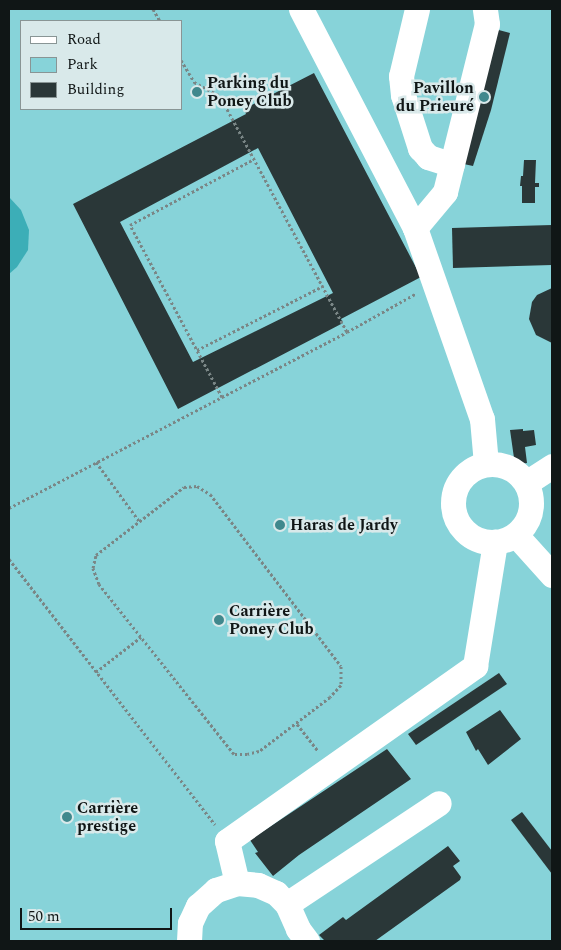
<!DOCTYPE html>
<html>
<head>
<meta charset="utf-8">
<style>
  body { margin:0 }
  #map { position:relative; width:561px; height:950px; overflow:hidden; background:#d9e9ea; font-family:Spectral,serif }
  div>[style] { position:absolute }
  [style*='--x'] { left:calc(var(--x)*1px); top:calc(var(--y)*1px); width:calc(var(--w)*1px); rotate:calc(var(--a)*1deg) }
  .green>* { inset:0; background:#87d3d9 }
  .water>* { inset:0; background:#3caeb7 }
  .building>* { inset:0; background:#2a3738 }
  .path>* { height:3px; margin-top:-1.5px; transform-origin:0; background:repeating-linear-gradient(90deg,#7a8686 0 2.5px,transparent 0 5px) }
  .minor>* { height:25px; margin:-12.5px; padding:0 12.5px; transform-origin:12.5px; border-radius:12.5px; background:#fff }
  .minor>.ring { margin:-12.5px; padding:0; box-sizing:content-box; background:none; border:25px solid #fff; border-radius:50% }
  .dots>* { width:14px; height:14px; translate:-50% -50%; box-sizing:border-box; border:2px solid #d9e9ea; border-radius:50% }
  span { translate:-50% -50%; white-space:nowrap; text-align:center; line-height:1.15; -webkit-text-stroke:5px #d9e9ea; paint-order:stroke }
  .poi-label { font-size:16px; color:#101616; font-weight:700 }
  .left { translate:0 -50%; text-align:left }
  .right { translate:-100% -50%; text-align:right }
  .frame { position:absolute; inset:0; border:10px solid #101616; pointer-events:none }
  .legend { position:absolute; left:20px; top:20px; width:162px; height:90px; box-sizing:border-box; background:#d9e9ea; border:1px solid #899595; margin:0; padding:6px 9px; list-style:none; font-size:15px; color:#101616 }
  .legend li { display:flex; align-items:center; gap:10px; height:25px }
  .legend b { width:25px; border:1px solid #899595 }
  .scale { position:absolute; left:20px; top:908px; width:152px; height:22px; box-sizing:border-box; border:2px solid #101616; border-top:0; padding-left:6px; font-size:15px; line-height:18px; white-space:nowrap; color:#101616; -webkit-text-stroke:4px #d9e9ea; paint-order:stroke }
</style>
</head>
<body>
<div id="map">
  <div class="green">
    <div style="clip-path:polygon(evenodd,9px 9px,552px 9px,552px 941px,9px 941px,9px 9px,21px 21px,181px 21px,181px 109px,21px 109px,21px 21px)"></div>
  </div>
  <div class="water">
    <div style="clip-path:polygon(9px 197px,21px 210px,29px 230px,28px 250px,17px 267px,9px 274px)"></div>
  </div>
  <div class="building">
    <div style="clip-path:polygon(495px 29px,510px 33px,491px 110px,473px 166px,459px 163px)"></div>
    <div style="clip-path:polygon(evenodd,314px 73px,421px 277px,341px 319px,343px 323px,178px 409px,73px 204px,246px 114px,244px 109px,314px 73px,258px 148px,333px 293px,193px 362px,120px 222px,258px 148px)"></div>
    <div style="clip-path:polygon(524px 160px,536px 160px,535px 183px,539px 183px,539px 187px,535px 187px,535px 203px,522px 203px,522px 186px,520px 186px,521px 176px,523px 176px)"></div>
    <div style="clip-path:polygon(552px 225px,552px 265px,453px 268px,452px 228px)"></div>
    <div style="clip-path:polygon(552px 288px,552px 343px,536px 335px,529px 319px,532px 302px,537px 295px)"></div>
    <div style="clip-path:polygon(523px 429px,523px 431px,534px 430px,536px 445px,525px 447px,527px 463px,515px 465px,510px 430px)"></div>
    <div style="clip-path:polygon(499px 673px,507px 684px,416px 745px,408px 734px)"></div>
    <div style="clip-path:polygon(500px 710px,521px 739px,488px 765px,478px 749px,476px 751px,466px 732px)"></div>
    <div style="clip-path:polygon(387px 749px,411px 779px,299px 855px,273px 876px,255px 853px,258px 852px,250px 840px)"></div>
    <div style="clip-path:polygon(522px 812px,552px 851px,552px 874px,511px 820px)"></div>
    <div style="clip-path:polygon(448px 846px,460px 861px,453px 866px,461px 877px,460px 880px,375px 941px,325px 941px,319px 935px,343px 917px,346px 920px)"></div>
  </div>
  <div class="path">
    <div style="--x:153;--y:9;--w:14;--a:60"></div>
    <div style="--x:181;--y:60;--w:26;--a:59"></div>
    <div style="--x:194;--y:82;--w:30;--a:28"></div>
    <div style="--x:220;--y:96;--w:268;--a:61.7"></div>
    <div style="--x:197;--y:350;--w:141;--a:-26.9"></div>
    <div style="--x:222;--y:397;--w:195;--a:-118.1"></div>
    <div style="--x:130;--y:225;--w:140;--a:-28"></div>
    <div style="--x:96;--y:462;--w:73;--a:53.9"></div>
    <div style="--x:197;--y:486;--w:15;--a:32"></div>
    <div style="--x:210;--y:494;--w:216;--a:52.7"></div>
    <div style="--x:341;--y:666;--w:19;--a:90"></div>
    <div style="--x:341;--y:685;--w:16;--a:133"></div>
    <div style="--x:330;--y:697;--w:89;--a:142.7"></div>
    <div style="--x:259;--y:751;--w:12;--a:166"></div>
    <div style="--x:247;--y:754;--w:13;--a:180"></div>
    <div style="--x:234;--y:754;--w:217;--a:-128.5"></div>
    <div style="--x:99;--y:584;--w:17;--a:-111"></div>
    <div style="--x:93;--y:568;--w:13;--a:-77"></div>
    <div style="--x:96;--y:555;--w:111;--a:-37.7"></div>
    <div style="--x:184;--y:487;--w:13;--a:-4"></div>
    <div style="--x:9;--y:508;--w:381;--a:-27.5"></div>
    <div style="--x:347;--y:332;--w:78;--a:-29.2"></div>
    <div style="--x:9;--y:559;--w:336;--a:52.2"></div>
    <div style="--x:96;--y:672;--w:57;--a:-37.9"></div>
    <div style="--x:297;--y:724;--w:34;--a:52"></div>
  </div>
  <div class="minor">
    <div style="--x:301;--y:9;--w:247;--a:62.5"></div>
    <div style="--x:415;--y:228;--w:202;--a:70.7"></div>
    <div style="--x:482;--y:419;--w:45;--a:84.9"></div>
    <div style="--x:417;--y:9;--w:69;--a:103.4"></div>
    <div style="--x:401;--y:76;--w:19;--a:84"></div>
    <div style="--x:403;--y:95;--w:56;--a:72.2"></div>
    <div style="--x:420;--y:148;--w:12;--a:48"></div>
    <div style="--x:428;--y:157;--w:25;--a:18"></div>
    <div style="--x:415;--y:228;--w:47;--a:-50.2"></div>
    <div style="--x:445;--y:192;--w:173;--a:-76"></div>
    <div style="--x:487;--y:24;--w:15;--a:-98"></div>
    <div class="ring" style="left:453px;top:464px;width:53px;height:53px"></div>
    <div style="--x:526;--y:483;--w:31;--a:-33"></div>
    <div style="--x:516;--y:535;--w:54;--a:48"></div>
    <div style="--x:237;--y:883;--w:43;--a:-103.4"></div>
    <div style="--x:227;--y:841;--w:304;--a:-35.2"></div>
    <div style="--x:475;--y:666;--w:126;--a:-80.8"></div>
    <div style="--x:287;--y:904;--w:182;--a:-33.6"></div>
    <div style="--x:189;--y:941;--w:18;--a:-87"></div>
    <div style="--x:190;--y:923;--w:19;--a:-65"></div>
    <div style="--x:198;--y:906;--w:24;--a:-42"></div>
    <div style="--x:216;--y:890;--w:22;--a:-18"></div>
    <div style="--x:237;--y:883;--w:21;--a:5"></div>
    <div style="--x:258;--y:885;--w:20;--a:24"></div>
    <div style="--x:276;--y:893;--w:16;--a:45"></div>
    <div style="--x:287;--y:904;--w:27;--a:66"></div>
    <div style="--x:298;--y:929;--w:15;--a:53"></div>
  </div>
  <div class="dots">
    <div style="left:197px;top:92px;background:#40888d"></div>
    <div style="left:484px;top:97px;background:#40888d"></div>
    <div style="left:280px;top:525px;background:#40888d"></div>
    <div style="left:219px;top:620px;background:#40888d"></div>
    <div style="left:67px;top:817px;background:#40888d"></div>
  </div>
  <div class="poi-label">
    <span class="left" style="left:207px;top:92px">Parking du<br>Poney Club</span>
    <span class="right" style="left:474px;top:97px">Pavillon<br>du Prieuré</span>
    <span class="left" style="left:290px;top:525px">Haras de Jardy</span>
    <span class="left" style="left:229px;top:620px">Carrière<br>Poney Club</span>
    <span class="left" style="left:77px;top:817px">Carrière<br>prestige</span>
  </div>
  <div class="frame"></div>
  <ul class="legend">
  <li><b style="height:6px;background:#fff"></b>Road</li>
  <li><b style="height:14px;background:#87d3d9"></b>Park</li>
  <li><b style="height:14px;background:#2a3738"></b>Building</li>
  </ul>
  <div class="scale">50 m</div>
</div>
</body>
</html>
